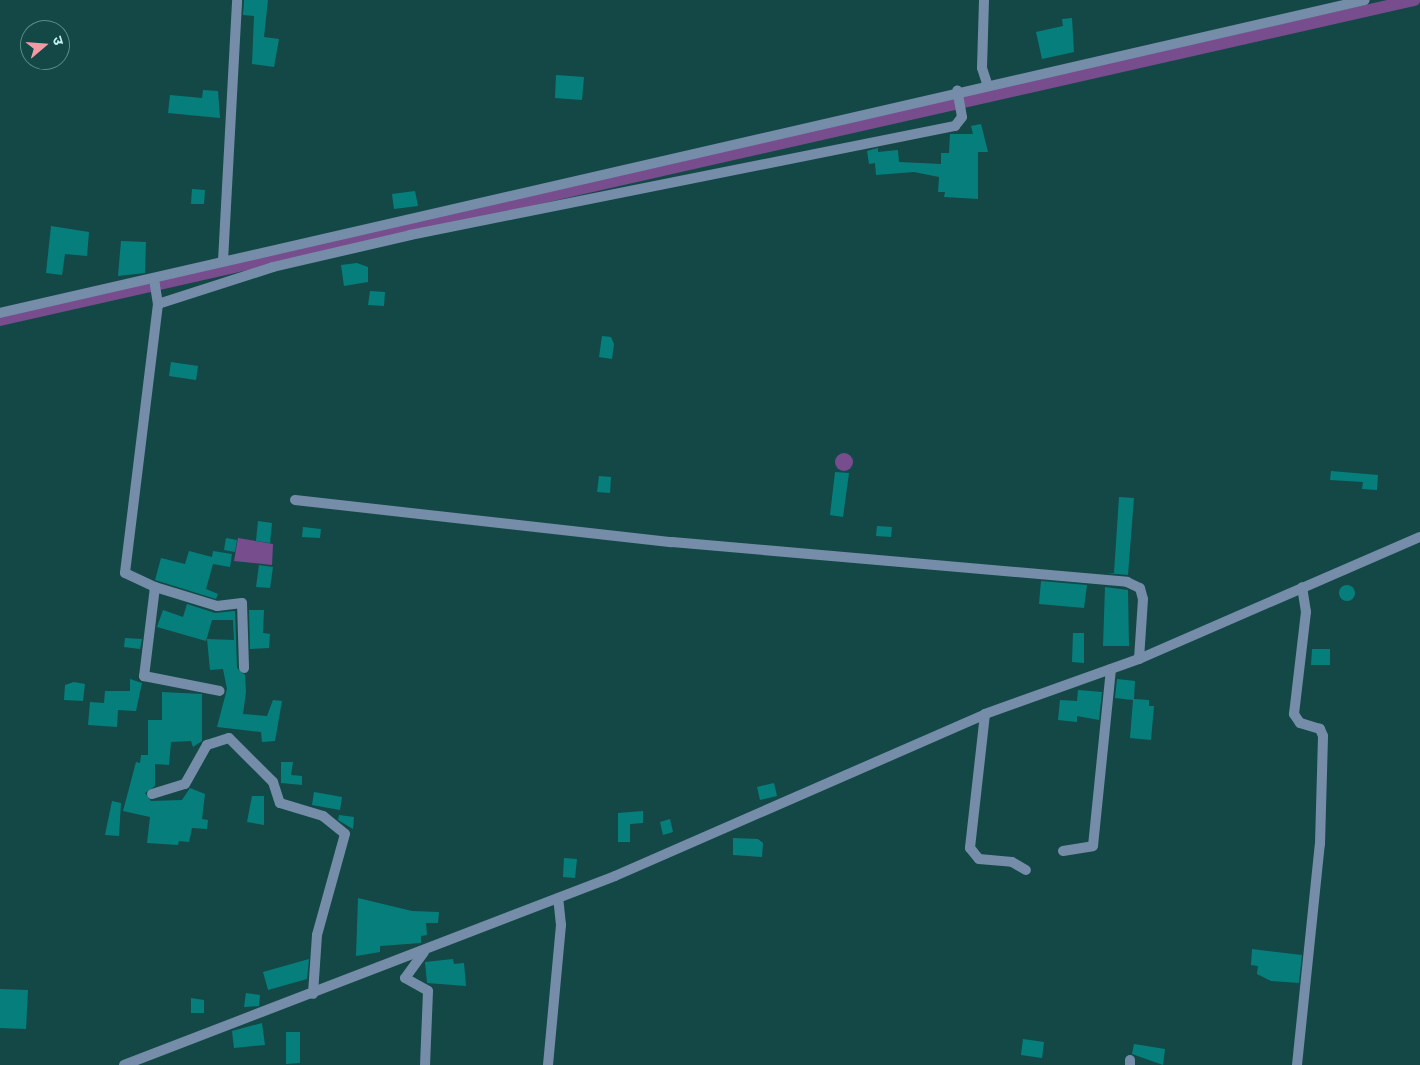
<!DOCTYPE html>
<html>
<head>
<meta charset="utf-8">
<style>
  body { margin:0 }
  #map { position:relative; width:1420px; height:1065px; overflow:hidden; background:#134847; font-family:"Open Sans","Noto Sans Devanagari",sans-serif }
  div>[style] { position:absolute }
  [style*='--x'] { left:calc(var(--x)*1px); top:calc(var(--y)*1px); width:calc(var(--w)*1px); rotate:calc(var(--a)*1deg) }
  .water>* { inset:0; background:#774d8e }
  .round { border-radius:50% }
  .canal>* { height:12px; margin:-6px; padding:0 6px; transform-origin:6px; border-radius:6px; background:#774d8e }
  .building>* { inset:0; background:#067f7c }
  .minor>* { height:10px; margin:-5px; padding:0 5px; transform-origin:5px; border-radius:5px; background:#758da9 }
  span { translate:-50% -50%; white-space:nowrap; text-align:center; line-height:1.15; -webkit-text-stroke:4px #134847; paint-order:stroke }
  .north { position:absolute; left:20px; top:20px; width:50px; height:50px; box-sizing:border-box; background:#134847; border:1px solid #5b8c8b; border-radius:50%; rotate:72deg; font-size:14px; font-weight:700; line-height:20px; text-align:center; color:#c7f3f1 }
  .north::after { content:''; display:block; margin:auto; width:18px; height:22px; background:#f49aa4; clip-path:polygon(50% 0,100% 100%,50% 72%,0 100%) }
</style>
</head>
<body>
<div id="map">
  <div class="water">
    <div class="round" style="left:835px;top:453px;width:18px;height:18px"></div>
    <div style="clip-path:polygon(238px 538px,273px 544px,272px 565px,234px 561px)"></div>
  </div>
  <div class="canal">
    <div style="--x:0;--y:320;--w:1450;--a:-12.75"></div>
  </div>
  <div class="building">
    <div style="clip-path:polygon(244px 0,268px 0,264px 37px,279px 39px,274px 67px,252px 64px,254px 16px,243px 15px)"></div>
    <div style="clip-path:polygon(1072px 18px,1074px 52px,1042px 59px,1036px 32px,1063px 26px,1062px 19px)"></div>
    <div style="clip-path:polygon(556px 75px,584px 77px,582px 100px,555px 98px)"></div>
    <div style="clip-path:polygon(203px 90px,218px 91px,220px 118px,168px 113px,170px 95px,202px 98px)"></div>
    <div style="clip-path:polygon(981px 124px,988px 152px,978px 152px,978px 199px,944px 197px,945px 192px,938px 192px,939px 177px,914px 172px,876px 175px,875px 163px,869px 164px,867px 151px,878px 148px,878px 152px,898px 150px,899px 162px,941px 164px,941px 153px,949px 153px,950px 134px,973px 134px,971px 126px)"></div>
    <div style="clip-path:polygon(192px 189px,205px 190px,204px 204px,191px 204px)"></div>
    <div style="clip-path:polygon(415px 191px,418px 206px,394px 209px,392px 194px)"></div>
    <div style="clip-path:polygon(51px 226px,89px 232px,87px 256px,65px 254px,62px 275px,46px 273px)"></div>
    <div style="clip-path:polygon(121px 241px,146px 242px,145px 273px,118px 276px)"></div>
    <div style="clip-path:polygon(357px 263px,368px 267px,368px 282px,344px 286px,341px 265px)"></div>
    <div style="clip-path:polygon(370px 291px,385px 292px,384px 306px,368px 305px)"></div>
    <div style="clip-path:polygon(602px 336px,611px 337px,614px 344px,612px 359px,599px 357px)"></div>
    <div style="clip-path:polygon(171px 362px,198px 366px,196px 380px,169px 376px)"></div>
    <div style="clip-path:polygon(1331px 471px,1378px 475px,1377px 490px,1362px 489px,1363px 482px,1330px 480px)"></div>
    <div style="clip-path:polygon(835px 472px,849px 473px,843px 517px,830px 515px)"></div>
    <div style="clip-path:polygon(599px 476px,611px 477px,610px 493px,597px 492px)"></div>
    <div style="clip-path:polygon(1119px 497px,1134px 498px,1128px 575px,1106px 573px,1114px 573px)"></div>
    <div style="clip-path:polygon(258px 521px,272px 523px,270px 543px,256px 541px)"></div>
    <div style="clip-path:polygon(877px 526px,892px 527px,891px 537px,876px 536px)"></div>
    <div style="clip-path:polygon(303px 527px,321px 529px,320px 538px,302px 537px)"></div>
    <div style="clip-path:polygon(226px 538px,237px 540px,235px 552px,224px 550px)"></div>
    <div style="clip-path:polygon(189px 551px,212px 557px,213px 551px,232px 554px,230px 567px,213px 564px,206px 589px,218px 594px,216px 599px,155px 580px,161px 558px,185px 564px)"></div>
    <div style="clip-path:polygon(259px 565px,273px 567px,270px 588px,256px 587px)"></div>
    <div style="clip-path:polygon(1041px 581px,1087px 585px,1084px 608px,1039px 604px)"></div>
    <div class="round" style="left:1339px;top:585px;width:16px;height:16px"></div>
    <div style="clip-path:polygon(1105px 587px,1128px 590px,1129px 646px,1103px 646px)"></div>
    <div style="clip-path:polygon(187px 604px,215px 613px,235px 611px,237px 668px,245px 675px,246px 692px,243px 714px,267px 716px,273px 700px,282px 701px,275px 741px,262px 742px,261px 732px,217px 727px,227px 689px,223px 669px,210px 670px,207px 639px,234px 640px,233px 620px,212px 620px,206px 641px,157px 627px,163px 610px,183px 617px)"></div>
    <div style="clip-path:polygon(249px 610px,264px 610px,263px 633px,270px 634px,269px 648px,250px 649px)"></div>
    <div style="clip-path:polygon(1073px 633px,1084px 633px,1084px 663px,1072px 662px)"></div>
    <div style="clip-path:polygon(125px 638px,142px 639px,140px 649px,124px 647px)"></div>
    <div style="clip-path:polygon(1312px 649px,1330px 649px,1330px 665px,1311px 665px)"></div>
    <div style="clip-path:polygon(130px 679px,142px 683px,136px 711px,118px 710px,117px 727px,88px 725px,90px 702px,104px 703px,105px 691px,130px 691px)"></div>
    <div style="clip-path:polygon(1117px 679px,1135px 681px,1134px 699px,1149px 700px,1149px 706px,1154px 706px,1151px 740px,1130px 738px,1133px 700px,1115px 698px)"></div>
    <div style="clip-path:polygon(74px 682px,85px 684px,83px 701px,64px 700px,65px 685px)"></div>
    <div style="clip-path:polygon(1078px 690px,1102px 692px,1099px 720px,1077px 716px,1077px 722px,1058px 720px,1060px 700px,1077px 701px)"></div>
    <div style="clip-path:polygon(162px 692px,202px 694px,202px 741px,193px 747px,191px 741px,171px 742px,169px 765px,155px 764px,155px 786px,145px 793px,151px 801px,182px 800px,190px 788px,205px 794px,202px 819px,208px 820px,207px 829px,192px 828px,189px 842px,179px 841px,178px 845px,147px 843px,150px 817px,123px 811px,136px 762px,140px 763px,141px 755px,148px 755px,148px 720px,162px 720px)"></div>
    <div style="clip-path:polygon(281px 762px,293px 762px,291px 775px,302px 776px,302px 785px,281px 783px)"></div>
    <div style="clip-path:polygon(774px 783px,777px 796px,760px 800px,757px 787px)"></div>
    <div style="clip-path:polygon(314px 792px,342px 797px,340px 810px,312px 805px)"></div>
    <div style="clip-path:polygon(252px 796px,264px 796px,264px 825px,247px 822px)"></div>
    <div style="clip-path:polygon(112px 801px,121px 803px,119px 836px,105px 835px)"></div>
    <div style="clip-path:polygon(643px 811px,643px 823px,630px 824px,630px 842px,618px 842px,618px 813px)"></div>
    <div style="clip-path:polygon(339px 815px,354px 817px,353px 829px,338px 820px)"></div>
    <div style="clip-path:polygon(670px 819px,673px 832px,663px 835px,660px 822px)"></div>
    <div style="clip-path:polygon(733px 838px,758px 839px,763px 843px,762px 857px,733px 855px)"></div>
    <div style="clip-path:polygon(564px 858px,577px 859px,575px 878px,563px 877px)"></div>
    <div style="clip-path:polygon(358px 898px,412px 911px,439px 912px,438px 923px,426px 923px,427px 935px,421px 936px,421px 943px,380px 946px,380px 952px,356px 956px)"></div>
    <div style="clip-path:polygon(1252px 949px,1302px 955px,1299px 983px,1271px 981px,1257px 974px,1258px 966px,1251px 965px)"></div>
    <div style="clip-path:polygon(309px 959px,307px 979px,268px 990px,263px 972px)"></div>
    <div style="clip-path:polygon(453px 959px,454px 964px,464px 963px,466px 986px,427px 983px,425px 962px)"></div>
    <div style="clip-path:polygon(0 989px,28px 990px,26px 1029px,0 1028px)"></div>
    <div style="clip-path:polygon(246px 993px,260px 995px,259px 1006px,244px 1007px)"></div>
    <div style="clip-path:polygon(191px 998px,204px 1000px,204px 1013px,191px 1013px)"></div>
    <div style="clip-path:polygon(262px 1023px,265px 1045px,234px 1048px,232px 1031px)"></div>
    <div style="clip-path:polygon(286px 1032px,300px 1032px,300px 1063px,286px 1064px)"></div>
    <div style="clip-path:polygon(1023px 1039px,1044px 1042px,1042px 1058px,1021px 1055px)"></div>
    <div style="clip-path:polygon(1134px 1044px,1165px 1049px,1163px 1065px,1132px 1054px)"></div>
  </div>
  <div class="minor">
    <div style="--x:984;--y:0;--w:68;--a:91.7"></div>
    <div style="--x:982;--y:68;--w:16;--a:72"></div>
    <div style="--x:223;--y:261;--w:261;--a:-86.9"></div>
    <div style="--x:154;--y:279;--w:25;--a:81"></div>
    <div style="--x:158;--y:304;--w:271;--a:97"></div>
    <div style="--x:125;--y:573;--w:33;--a:25"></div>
    <div style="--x:155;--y:587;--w:90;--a:97"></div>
    <div style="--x:144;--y:676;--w:77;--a:11.2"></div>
    <div style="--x:158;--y:304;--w:121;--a:-17.8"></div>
    <div style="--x:273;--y:267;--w:141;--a:-13.1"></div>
    <div style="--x:410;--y:235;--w:556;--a:-11.31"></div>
    <div style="--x:955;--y:126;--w:11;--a:-52"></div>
    <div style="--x:962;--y:117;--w:27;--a:-100"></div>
    <div style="--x:0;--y:313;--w:1400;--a:-12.91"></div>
    <div style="--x:295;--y:500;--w:379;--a:6.4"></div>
    <div style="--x:672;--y:542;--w:457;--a:5"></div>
    <div style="--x:1127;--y:582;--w:14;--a:25"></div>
    <div style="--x:1140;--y:588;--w:11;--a:75"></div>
    <div style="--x:1143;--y:599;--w:60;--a:93.8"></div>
    <div style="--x:155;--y:587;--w:65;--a:17"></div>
    <div style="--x:217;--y:606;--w:25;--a:-7"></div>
    <div style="--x:242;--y:603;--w:65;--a:88.2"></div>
    <div style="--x:985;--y:714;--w:135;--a:96.4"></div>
    <div style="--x:970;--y:848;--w:14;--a:51"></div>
    <div style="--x:979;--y:859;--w:33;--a:5"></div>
    <div style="--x:1012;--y:862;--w:16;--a:30"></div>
    <div style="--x:152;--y:794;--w:34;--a:-17"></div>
    <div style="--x:185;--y:784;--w:45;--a:-60.6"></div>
    <div style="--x:207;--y:745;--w:23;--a:-18"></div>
    <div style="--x:229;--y:738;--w:62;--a:45"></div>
    <div style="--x:273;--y:782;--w:22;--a:72"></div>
    <div style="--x:280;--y:803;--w:45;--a:16.8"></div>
    <div style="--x:323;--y:816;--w:28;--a:39"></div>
    <div style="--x:345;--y:834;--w:105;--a:105.5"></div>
    <div style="--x:317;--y:935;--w:59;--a:93.9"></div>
    <div style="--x:1063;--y:851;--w:30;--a:-9"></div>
    <div style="--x:1093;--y:846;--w:178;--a:-84.2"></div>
    <div style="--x:424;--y:952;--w:32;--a:126"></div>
    <div style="--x:405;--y:978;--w:26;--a:29"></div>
    <div style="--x:428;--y:991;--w:74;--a:92.3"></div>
    <div style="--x:124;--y:1065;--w:526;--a:-21.05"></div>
    <div style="--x:615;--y:876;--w:404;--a:-23.6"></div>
    <div style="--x:985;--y:714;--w:164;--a:-19.7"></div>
    <div style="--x:1139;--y:659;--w:306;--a:-23.5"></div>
    <div style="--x:548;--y:1065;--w:141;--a:-84.7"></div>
    <div style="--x:561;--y:925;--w:27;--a:-96"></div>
    <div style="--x:1130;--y:1065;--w:5;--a:-90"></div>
    <div style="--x:1297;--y:1065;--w:222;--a:-84.1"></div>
    <div style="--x:1320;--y:844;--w:108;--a:-88.4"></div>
    <div style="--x:1323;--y:736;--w:8;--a:-113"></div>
    <div style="--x:1320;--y:729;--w:21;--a:-163"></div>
    <div style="--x:1300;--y:723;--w:11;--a:-124"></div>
    <div style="--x:1294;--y:714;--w:103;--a:-83.3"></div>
    <div style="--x:1306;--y:612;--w:25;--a:-99"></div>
  </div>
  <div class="north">उ</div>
</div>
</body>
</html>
